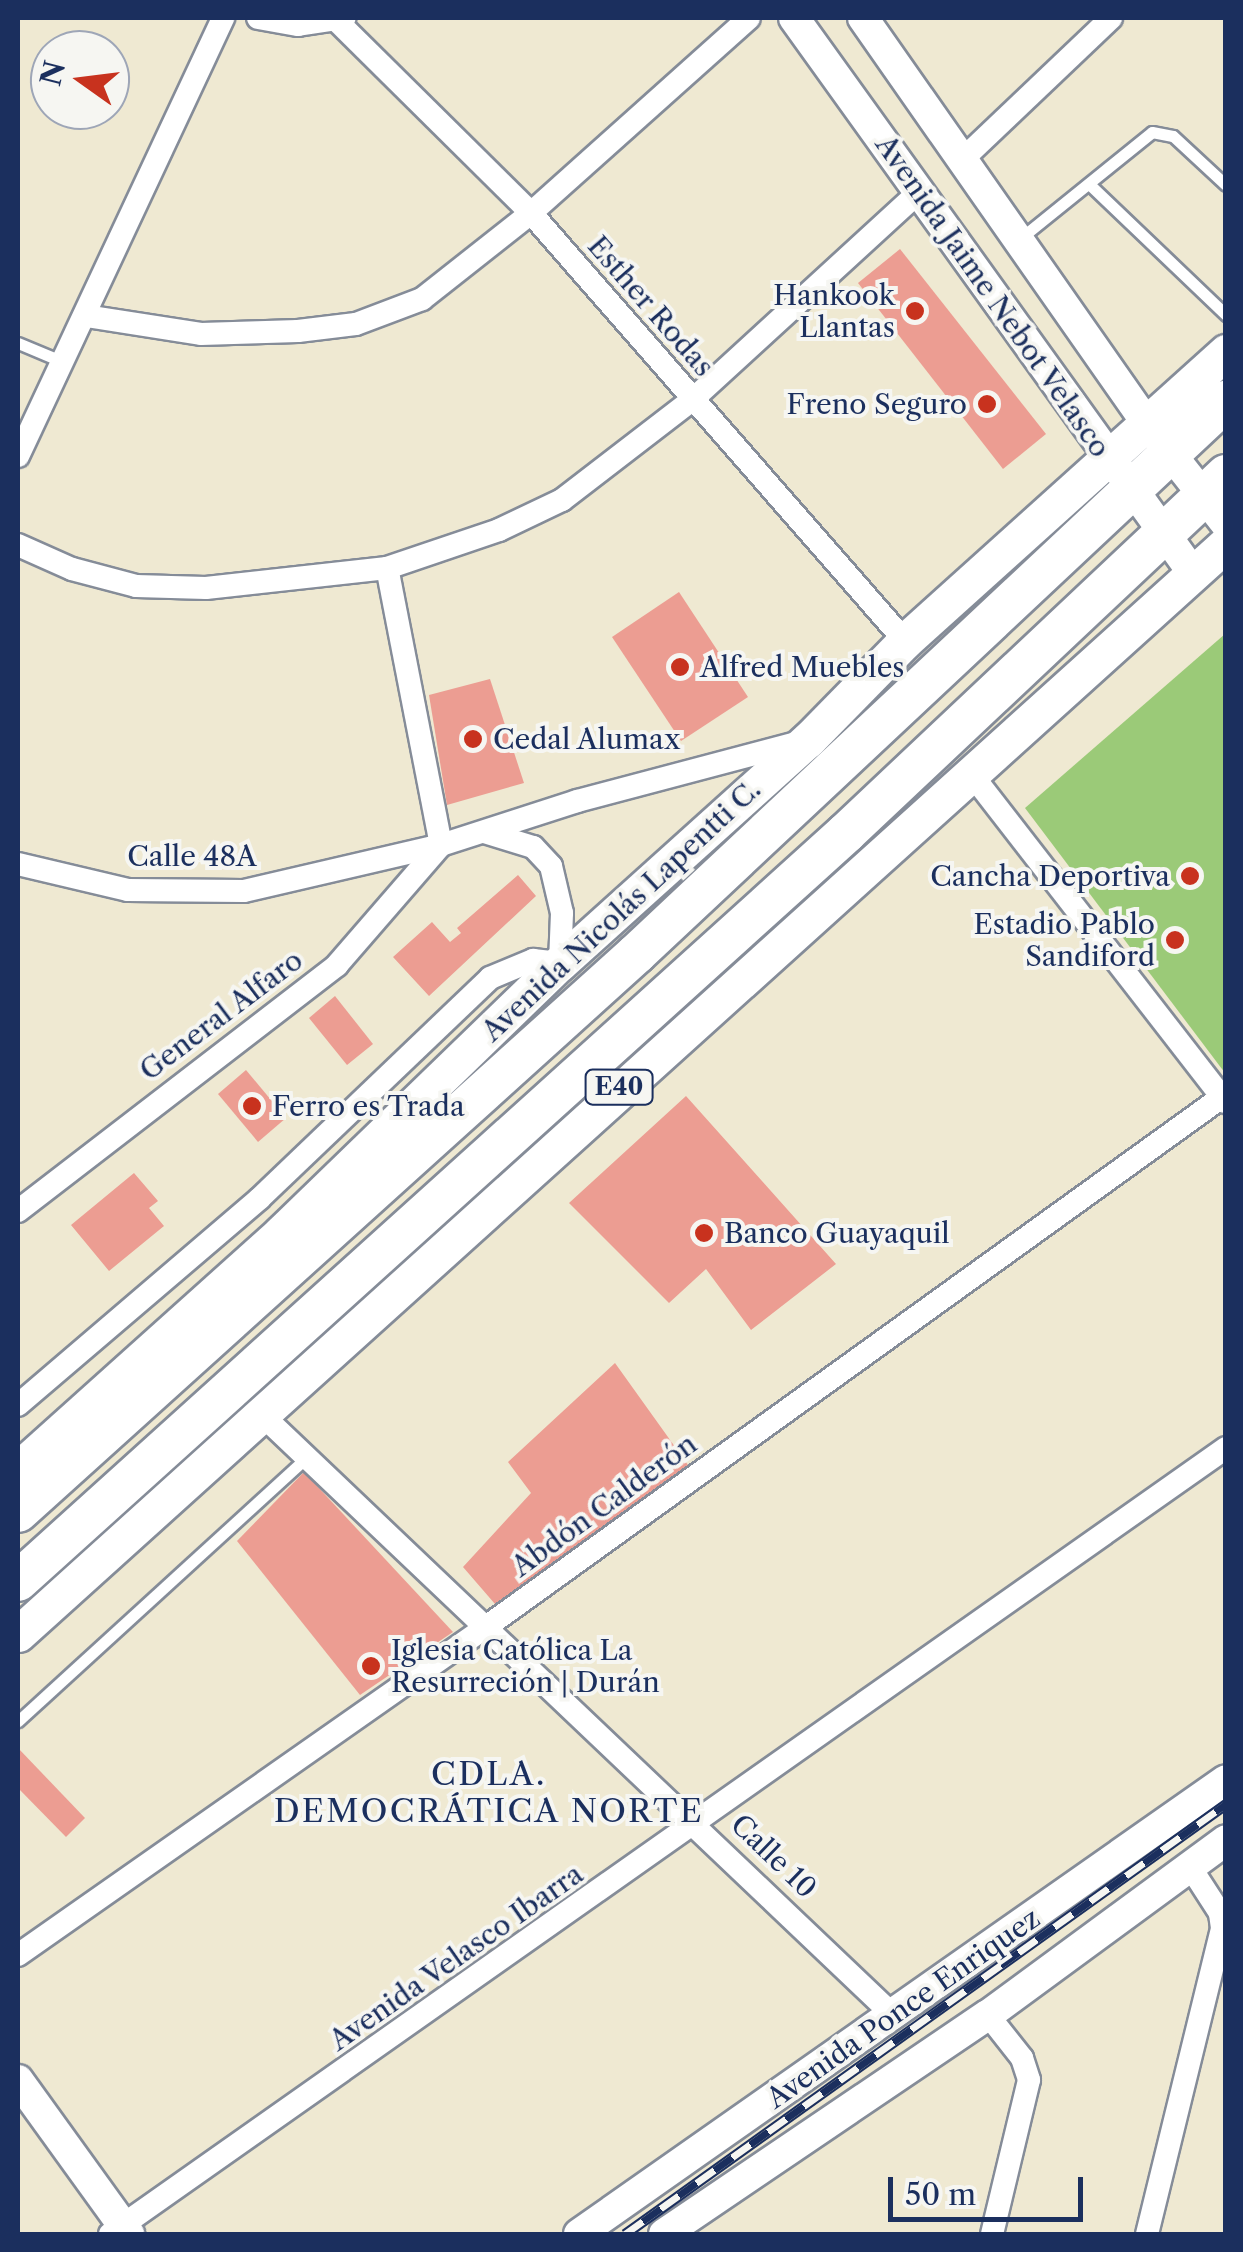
<!DOCTYPE html>
<html>
<head>
<meta charset="utf-8">
<style>
  body { margin:0 }
  #map { position:relative; width:1243px; height:2252px; overflow:hidden; background:#efe9d2; font-family:"Libre Caslon Text",serif }
  div>[style] { position:absolute }
  [style*='--x'] { left:calc(var(--x)*1px); top:calc(var(--y)*1px); width:calc(var(--w)*1px); rotate:calc(var(--a)*1deg) }
  .green>* { inset:0; background:#9bca78 }
  .building>* { inset:0; background:#ec9d92 }
  .roads { filter:drop-shadow(2px 0 #858c98) drop-shadow(-2px 0 #858c98) drop-shadow(0 2px #858c98) drop-shadow(0 -2px #858c98) }
  .lane>* { height:11px; margin:-5.5px; padding:0 5.5px; transform-origin:5.5px; border-radius:5.5px; background:#fff }
  .street>* { height:22px; margin:-11px; padding:0 11px; transform-origin:11px; border-radius:11px; background:#fff }
  .secondary>* { height:30px; margin:-15px; padding:0 15px; transform-origin:15px; border-radius:15px; background:#fff }
  .primary>* { height:35px; margin:-17.5px; padding:0 17.5px; transform-origin:17.5px; border-radius:17.5px; background:#fff }
  .highway>* { height:40px; margin:-20px; padding:0 20px; transform-origin:20px; border-radius:20px; background:#fff }
  .rail>* { height:11px; margin-top:-5.5px; transform-origin:0; background:repeating-linear-gradient(90deg,#f6f6f2 0 22px,#1b2f5e 0 44px); box-sizing:border-box; border-block:2px solid #1b2f5e }
  .dots>* { width:28px; height:28px; translate:-50% -50%; box-sizing:border-box; border:5px solid #f6f6f2; border-radius:50% }
  span { translate:-50% -50%; white-space:nowrap; text-align:center; line-height:1.15; -webkit-text-stroke:8px #f6f6f2; paint-order:stroke }
  .shield-label span { padding:2px 8px; background:#f6f6f2; border:2px solid; border-radius:8px; -webkit-text-stroke-width:0 }
  .shield-label { font-size:25px; color:#1b2f5e; font-weight:700 }
  .poi-label { font-size:28px; color:#1b2f5e }
  .right { translate:-100% -50%; text-align:right }
  .left { translate:0 -50%; text-align:left }
  .street-label { font-size:28px; color:#1b2f5e }
  .quarter-label { font-size:32px; color:#1b2f5e; letter-spacing:2.5px }
  .frame { position:absolute; inset:0; border:20px solid #1b2f5e; pointer-events:none }
  .north { position:absolute; left:30px; top:30px; width:100px; height:100px; box-sizing:border-box; background:#f6f6f2; border:2px solid #9ea6b7; border-radius:50%; rotate:284deg; font-size:28px; font-weight:700; line-height:40px; text-align:center; color:#1b2f5e }
  .north::after { content:''; display:block; margin:auto; width:35px; height:45px; background:#c8321e; clip-path:polygon(50% 0,100% 100%,50% 72%,0 100%) }
  .scale { position:absolute; left:888px; top:2177px; width:195px; height:45px; box-sizing:border-box; border:5px solid #1b2f5e; border-top:0; padding-left:12px; font-size:30px; line-height:35px; white-space:nowrap; color:#1b2f5e; -webkit-text-stroke:8px #f6f6f2; paint-order:stroke }
</style>
</head>
<body>
<div id="map">
  <div class="green">
    <div style="clip-path:polygon(1225px 634px,1225px 1073px,1025px 808px)"></div>
  </div>
  <div class="building">
    <div style="clip-path:polygon(900px 249px,1046px 434px,1003px 469px,858px 283px)"></div>
    <div style="clip-path:polygon(679px 592px,748px 697px,681px 741px,612px 637px)"></div>
    <div style="clip-path:polygon(490px 679px,524px 783px,447px 805px,429px 695px)"></div>
    <div style="clip-path:polygon(518px 875px,536px 896px,429px 996px,393px 957px,432px 922px,450px 942px,461px 933px,457px 928px)"></div>
    <div style="clip-path:polygon(335px 996px,373px 1044px,347px 1065px,309px 1018px)"></div>
    <div style="clip-path:polygon(246px 1070px,286px 1118px,258px 1142px,218px 1094px)"></div>
    <div style="clip-path:polygon(686px 1096px,836px 1264px,751px 1330px,706px 1269px,669px 1303px,569px 1203px)"></div>
    <div style="clip-path:polygon(134px 1173px,158px 1201px,149px 1208px,164px 1226px,109px 1271px,71px 1225px)"></div>
    <div style="clip-path:polygon(615px 1363px,688px 1465px,495px 1604px,463px 1567px,531px 1493px,508px 1462px)"></div>
    <div style="clip-path:polygon(304px 1472px,453px 1632px,360px 1695px,237px 1541px)"></div>
    <div style="clip-path:polygon(18px 1748px,85px 1818px,66px 1837px,18px 1788px)"></div>
  </div>
  <div class="roads">
    <div class="lane">
      <div style="--x:1089;--y:184;--w:190;--a:43.7"></div>
      <div style="--x:1022;--y:237;--w:167;--a:-38.9"></div>
      <div style="--x:1152;--y:132;--w:21;--a:11"></div>
      <div style="--x:1173;--y:136;--w:72;--a:42.8"></div>
      <div style="--x:18;--y:343;--w:47;--a:22.7"></div>
      <div style="--x:18;--y:1721;--w:390;--a:-42.4"></div>
    </div>
    <div class="street">
      <div style="--x:258;--y:18;--w:41;--a:9.9"></div>
      <div style="--x:298;--y:25;--w:47;--a:-8.7"></div>
      <div style="--x:339;--y:23;--w:270;--a:44.7"></div>
      <div style="--x:531;--y:213;--w:568;--a:48.85"></div>
      <div style="--x:964;--y:158;--w:203;--a:-43.6"></div>
      <div style="--x:86;--y:316;--w:116;--a:8.9"></div>
      <div style="--x:201;--y:334;--w:97;--a:-1.8"></div>
      <div style="--x:298;--y:331;--w:58;--a:-6.9"></div>
      <div style="--x:356;--y:324;--w:71;--a:-20.7"></div>
      <div style="--x:422;--y:299;--w:139;--a:-38.3"></div>
      <div style="--x:531;--y:213;--w:292;--a:-41.8"></div>
      <div style="--x:18;--y:456;--w:484;--a:-64.9"></div>
      <div style="--x:18;--y:545;--w:59;--a:24"></div>
      <div style="--x:72;--y:569;--w:66;--a:14.9"></div>
      <div style="--x:136;--y:586;--w:70;--a:1.6"></div>
      <div style="--x:206;--y:588;--w:182;--a:-6.3"></div>
      <div style="--x:387;--y:568;--w:118;--a:-18.7"></div>
      <div style="--x:499;--y:530;--w:70;--a:-25.5"></div>
      <div style="--x:562;--y:500;--w:164;--a:-37.6"></div>
      <div style="--x:692;--y:400;--w:308;--a:-42.5"></div>
      <div style="--x:969;--y:771;--w:419;--a:52.2"></div>
      <div style="--x:18;--y:864;--w:113;--a:13.3"></div>
      <div style="--x:128;--y:890;--w:116;--a:0.5"></div>
      <div style="--x:244;--y:891;--w:202;--a:-13.1"></div>
      <div style="--x:441;--y:845;--w:143;--a:-17.9"></div>
      <div style="--x:577;--y:801;--w:232;--a:-14.8"></div>
      <div style="--x:18;--y:1211;--w:403;--a:-37.6"></div>
      <div style="--x:337;--y:965;--w:159;--a:-49.1"></div>
      <div style="--x:441;--y:845;--w:282;--a:-101"></div>
      <div style="--x:18;--y:1405;--w:318;--a:-40.5"></div>
      <div style="--x:260;--y:1198;--w:318;--a:-43.7"></div>
      <div style="--x:490;--y:978;--w:47;--a:-22.7"></div>
      <div style="--x:533;--y:960;--w:27;--a:6"></div>
      <div style="--x:560;--y:963;--w:50;--a:-87.7"></div>
      <div style="--x:562;--y:913;--w:48;--a:-103.2"></div>
      <div style="--x:551;--y:866;--w:26;--a:-133"></div>
      <div style="--x:533;--y:847;--w:51;--a:-163"></div>
      <div style="--x:260;--y:1413;--w:875;--a:43.56"></div>
      <div style="--x:18;--y:1955;--w:571;--a:-35.02"></div>
      <div style="--x:486;--y:1627;--w:907;--a:-35.76"></div>
      <div style="--x:988;--y:2015;--w:55;--a:51.7"></div>
      <div style="--x:1022;--y:2058;--w:23;--a:72"></div>
      <div style="--x:1029;--y:2080;--w:158;--a:103.5"></div>
      <div style="--x:110;--y:2234;--w:1365;--a:-35.16"></div>
      <div style="--x:1147;--y:2234;--w:315;--a:-76.2"></div>
      <div style="--x:1222;--y:1928;--w:15;--a:-98"></div>
      <div style="--x:1220;--y:1913;--w:57;--a:-122.9"></div>
    </div>
    <div class="secondary">
      <div style="--x:794;--y:18;--w:684;--a:54.29"></div>
      <div style="--x:863;--y:18;--w:495;--a:55"></div>
      <div style="--x:1147;--y:424;--w:127;--a:51.7"></div>
      <div style="--x:18;--y:2080;--w:190;--a:54.2"></div>
      <div style="--x:579;--y:2234;--w:790;--a:-35.06"></div>
      <div style="--x:664;--y:2234;--w:391;--a:-34.1"></div>
      <div style="--x:988;--y:2015;--w:295;--a:-36.3"></div>
    </div>
    <div class="primary">
      <div style="--x:18;--y:1469;--w:355;--a:-41.9"></div>
      <div style="--x:282;--y:1232;--w:387;--a:-44.1"></div>
      <div style="--x:560;--y:963;--w:334;--a:-42"></div>
      <div style="--x:808;--y:740;--w:139;--a:-45.6"></div>
      <div style="--x:905;--y:641;--w:432;--a:-42"></div>
      <div style="--x:18;--y:1634;--w:1627;--a:-42.06"></div>
    </div>
    <div class="highway">
      <div style="--x:18;--y:1512;--w:833;--a:-42.08"></div>
      <div style="--x:636;--y:954;--w:809;--a:-43.15"></div>
      <div style="--x:18;--y:1581;--w:1116;--a:-42.09"></div>
      <div style="--x:846;--y:833;--w:522;--a:-43.29"></div>
    </div>
  </div>
  <div class="rail">
    <div style="--x:625;--y:2234;--w:739;--a:-35.58"></div>
  </div>
  <div class="dots">
    <div style="left:915px;top:311px;background:#c8321e"></div>
    <div style="left:987px;top:404px;background:#c8321e"></div>
    <div style="left:680px;top:667px;background:#c8321e"></div>
    <div style="left:473px;top:739px;background:#c8321e"></div>
    <div style="left:1190px;top:876px;background:#c8321e"></div>
    <div style="left:1175px;top:940px;background:#c8321e"></div>
    <div style="left:252px;top:1106px;background:#c8321e"></div>
    <div style="left:704px;top:1233px;background:#c8321e"></div>
    <div style="left:371px;top:1666px;background:#c8321e"></div>
  </div>
  <div class="shield-label">
    <span style="left:619px;top:1087px">E40</span>
  </div>
  <div class="poi-label">
    <span class="right" style="left:895px;top:311px">Hankook<br>Llantas</span>
    <span class="right" style="left:967px;top:404px">Freno Seguro</span>
    <span class="left" style="left:700px;top:667px">Alfred Muebles</span>
    <span class="left" style="left:493px;top:739px">Cedal Alumax</span>
    <span class="right" style="left:1170px;top:876px">Cancha Deportiva</span>
    <span class="right" style="left:1155px;top:940px">Estadio Pablo<br>Sandiford</span>
    <span class="left" style="left:272px;top:1106px">Ferro es Trada</span>
    <span class="left" style="left:724px;top:1233px">Banco Guayaquil</span>
    <span class="left" style="left:391px;top:1666px">Iglesia Católica La<br>Resurreción | Durán</span>
  </div>
  <div class="street-label">
    <span style="left:993px;top:296px;rotate:55deg">Avenida Jaime Nebot Velasco</span>
    <span style="left:651px;top:306px;rotate:49deg">Esther Rodas</span>
    <span style="left:192px;top:856px">Calle 48A</span>
    <span style="left:621px;top:910px;rotate:-43deg">Avenida Nicolás Lapentti C.</span>
    <span style="left:221px;top:1015px;rotate:-37deg">General Alfaro</span>
    <span style="left:604px;top:1505px;rotate:-36deg">Abdón Calderón</span>
    <span style="left:774px;top:1856px;rotate:44deg">Calle 10</span>
    <span style="left:456px;top:1957px;rotate:-35deg">Avenida Velasco Ibarra</span>
    <span style="left:903px;top:2008px;rotate:-35deg">Avenida Ponce Enriquez</span>
  </div>
  <div class="quarter-label">
    <span style="left:489px;top:1793px">CDLA.<br>DEMOCRÁTICA NORTE</span>
  </div>
  <div class="frame"></div>
  <div class="north">N</div>
  <div class="scale">50 m</div>
</div>
</body>
</html>
